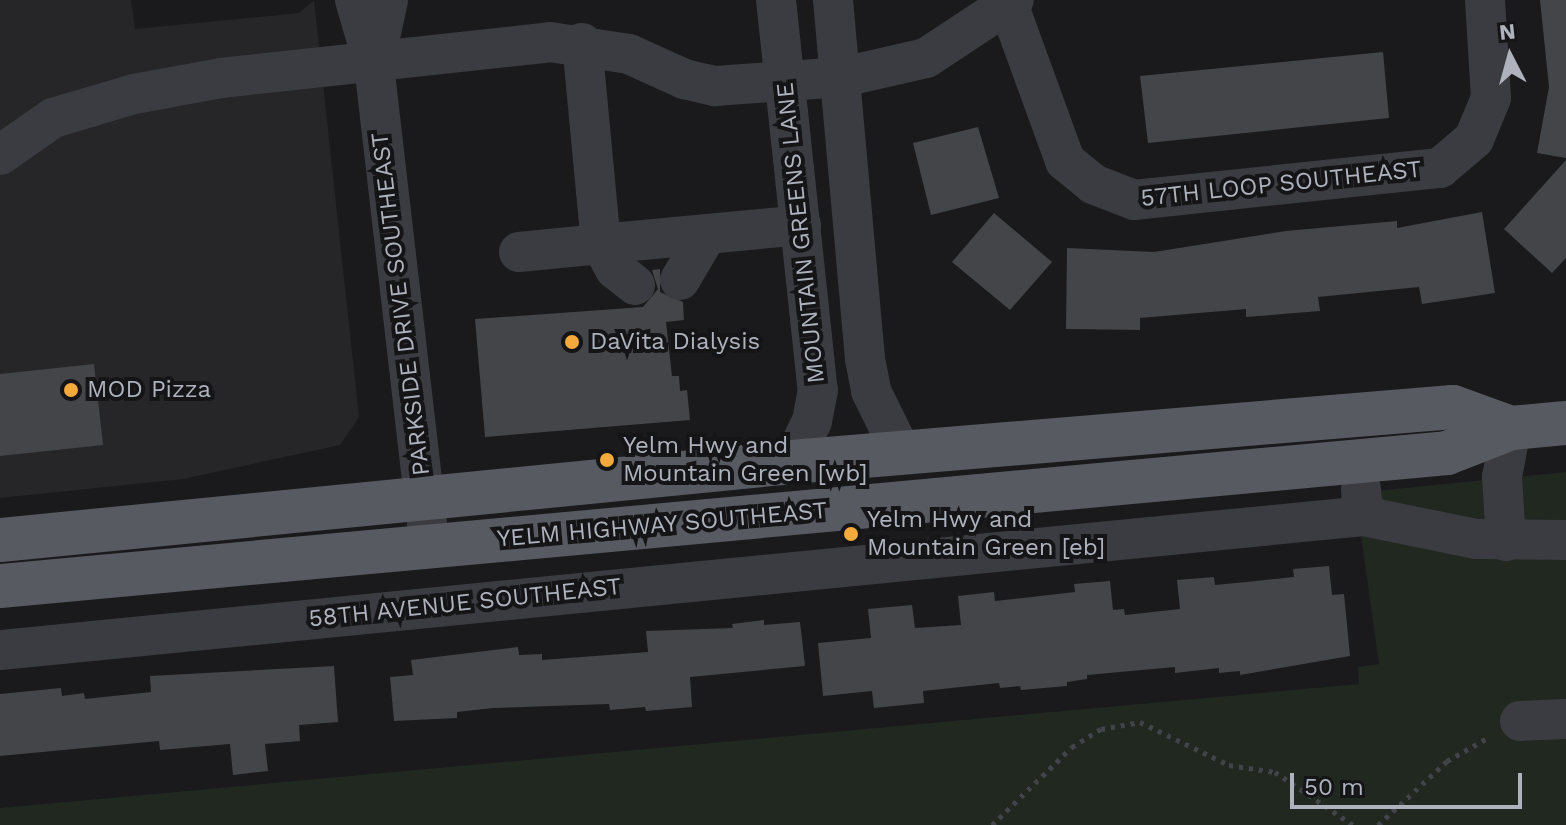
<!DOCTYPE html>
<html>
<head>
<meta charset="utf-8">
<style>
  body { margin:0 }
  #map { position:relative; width:1566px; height:825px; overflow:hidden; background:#1a1a1c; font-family:"Work Sans",sans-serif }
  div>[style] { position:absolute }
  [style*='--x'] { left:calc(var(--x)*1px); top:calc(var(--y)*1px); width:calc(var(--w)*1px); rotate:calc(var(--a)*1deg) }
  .built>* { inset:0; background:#262629 }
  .green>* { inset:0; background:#202820 }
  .building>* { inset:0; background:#444549 }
  .path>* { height:5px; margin-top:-2.5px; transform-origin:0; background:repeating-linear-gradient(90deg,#414448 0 4px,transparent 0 10px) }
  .minor>* { height:40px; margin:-20px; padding:0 20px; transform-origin:20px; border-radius:20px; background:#3b3c41 }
  .major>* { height:44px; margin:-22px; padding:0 22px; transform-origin:22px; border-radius:22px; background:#575a60 }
  .dots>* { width:22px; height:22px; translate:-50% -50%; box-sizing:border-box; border:4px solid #151517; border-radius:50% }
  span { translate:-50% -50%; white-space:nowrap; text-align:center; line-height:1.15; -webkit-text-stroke:8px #151517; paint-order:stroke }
  .street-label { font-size:24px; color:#adb2bc }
  .poi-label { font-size:24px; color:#adb2bc }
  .left { translate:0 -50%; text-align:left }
  .north { position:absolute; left:1470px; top:16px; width:80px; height:80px; -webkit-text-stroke:6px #151517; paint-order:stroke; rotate:354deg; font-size:22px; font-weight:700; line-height:32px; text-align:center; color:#adb2bc }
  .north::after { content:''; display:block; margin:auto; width:28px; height:36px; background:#adb2bc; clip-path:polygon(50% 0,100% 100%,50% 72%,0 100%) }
  .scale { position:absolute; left:1290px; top:773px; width:232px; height:36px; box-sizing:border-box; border:4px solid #adb2bc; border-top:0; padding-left:10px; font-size:24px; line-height:28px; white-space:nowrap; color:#adb2bc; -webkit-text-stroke:6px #151517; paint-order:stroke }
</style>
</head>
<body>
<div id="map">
  <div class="built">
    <div style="clip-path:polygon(0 0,131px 0,135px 29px,299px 13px,314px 0,359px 417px,340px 445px,183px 479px,0 498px)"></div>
  </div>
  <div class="green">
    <div style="clip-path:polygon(1566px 472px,1566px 825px,0 825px,0 808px,1359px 684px,1358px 667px,1379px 664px,1355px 493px)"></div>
  </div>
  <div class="building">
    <div style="clip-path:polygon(1540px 0,1566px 0,1566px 158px,1537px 153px,1549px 87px)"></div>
    <div style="clip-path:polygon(1383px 52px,1389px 118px,1148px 143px,1140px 76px)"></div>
    <div style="clip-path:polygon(978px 127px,999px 198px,931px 215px,913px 143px)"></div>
    <div style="clip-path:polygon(1566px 160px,1566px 258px,1552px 273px,1504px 229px)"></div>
    <div style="clip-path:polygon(1482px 212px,1495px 293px,1422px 304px,1419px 287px,1318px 297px,1320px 311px,1246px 317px,1246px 309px,1140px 318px,1140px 330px,1066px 329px,1067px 248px,1154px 252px,1286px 231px,1397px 221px,1397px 228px)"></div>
    <div style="clip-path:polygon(994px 213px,1052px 262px,1010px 310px,952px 262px)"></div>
    <div style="clip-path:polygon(660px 269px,660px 292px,683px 302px,684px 320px,666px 322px,672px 376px,679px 376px,680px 391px,687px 390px,690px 420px,485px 437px,475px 319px,643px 307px,658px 289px,652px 270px)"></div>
    <div style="clip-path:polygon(94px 364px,103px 445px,0 456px,0 374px)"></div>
    <div style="clip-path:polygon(1329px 566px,1332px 595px,1344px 594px,1350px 656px,1240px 675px,1240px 671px,1219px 673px,1219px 668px,1175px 673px,1175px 667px,1087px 675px,1087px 679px,1067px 682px,1067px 686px,1021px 690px,1020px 686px,1000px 688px,999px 683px,923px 691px,924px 703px,874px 708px,872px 691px,823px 696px,818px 643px,871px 638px,868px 609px,912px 605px,915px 628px,961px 625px,958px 596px,994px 592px,995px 601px,1075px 592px,1074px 584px,1110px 581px,1113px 610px,1124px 609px,1125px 615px,1180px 609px,1177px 580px,1214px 577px,1215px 585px,1246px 582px,1294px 577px,1293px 569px)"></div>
    <div style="clip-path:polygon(764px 620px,764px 625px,800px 622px,805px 666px,690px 677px,692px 707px,646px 711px,645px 707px,610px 710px,609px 704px,493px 708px,457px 712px,457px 718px,394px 721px,390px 677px,413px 675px,411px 660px,518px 647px,519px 655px,542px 654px,542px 660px,648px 652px,646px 631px,733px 628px,732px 624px)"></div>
    <div style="clip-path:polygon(334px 666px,338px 722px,299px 725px,300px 741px,265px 744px,268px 771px,233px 775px,230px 744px,160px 750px,159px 741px,0 756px,0 694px,61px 688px,62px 696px,84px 693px,85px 699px,151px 692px,150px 676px)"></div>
  </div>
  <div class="path">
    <div style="--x:992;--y:825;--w:112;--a:-44.3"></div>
    <div style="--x:1072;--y:747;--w:34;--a:-32"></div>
    <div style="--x:1101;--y:729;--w:40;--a:-10"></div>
    <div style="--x:1140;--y:722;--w:99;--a:25.8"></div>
    <div style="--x:1229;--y:765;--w:47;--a:8.7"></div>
    <div style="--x:1275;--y:772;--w:94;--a:34.2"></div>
    <div style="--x:1378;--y:825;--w:94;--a:-42.8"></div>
    <div style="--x:1447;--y:761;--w:48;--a:-29.7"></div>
  </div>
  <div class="minor">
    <div style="--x:355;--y:0;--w:68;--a:73.7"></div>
    <div style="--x:374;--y:65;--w:482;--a:83.4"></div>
    <div style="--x:776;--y:0;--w:392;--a:83.9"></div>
    <div style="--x:818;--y:390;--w:32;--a:101"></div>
    <div style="--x:812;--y:421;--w:46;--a:116"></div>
    <div style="--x:833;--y:0;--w:360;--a:84.9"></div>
    <div style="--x:865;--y:359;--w:33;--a:79"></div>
    <div style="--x:871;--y:391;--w:68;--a:63.8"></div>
    <div style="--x:1008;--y:4;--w:167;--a:70"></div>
    <div style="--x:1065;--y:161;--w:36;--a:39"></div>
    <div style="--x:1093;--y:184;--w:44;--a:21.3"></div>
    <div style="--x:1134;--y:200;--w:308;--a:-6"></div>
    <div style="--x:1440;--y:168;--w:45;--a:-40.5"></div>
    <div style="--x:1474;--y:139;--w:44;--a:-67.5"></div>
    <div style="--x:1491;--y:98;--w:98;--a:-93.5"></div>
    <div style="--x:374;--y:65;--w:66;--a:-77.8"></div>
    <div style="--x:0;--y:155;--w:65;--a:-34.9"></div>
    <div style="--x:53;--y:118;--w:84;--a:-16.5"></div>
    <div style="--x:134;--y:94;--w:88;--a:-10.4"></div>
    <div style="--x:221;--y:78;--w:331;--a:-6.2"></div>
    <div style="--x:550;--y:42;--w:80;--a:8.6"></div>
    <div style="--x:629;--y:54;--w:60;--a:24.4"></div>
    <div style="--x:684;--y:79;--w:32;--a:13"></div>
    <div style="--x:715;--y:86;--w:128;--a:-4"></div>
    <div style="--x:843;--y:77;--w:85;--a:-12.9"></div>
    <div style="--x:926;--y:58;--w:105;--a:-33.4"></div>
    <div style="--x:519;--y:252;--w:82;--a:-5.6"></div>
    <div style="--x:601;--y:244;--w:202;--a:-95.4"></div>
    <div style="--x:680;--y:280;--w:53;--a:-59.6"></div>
    <div style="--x:635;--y:285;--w:26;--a:-141"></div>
    <div style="--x:615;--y:269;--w:29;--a:-119"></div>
    <div style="--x:601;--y:244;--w:201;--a:-5.4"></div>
    <div style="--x:1361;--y:489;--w:27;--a:86"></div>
    <div style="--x:1363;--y:516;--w:115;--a:11.5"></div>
    <div style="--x:1476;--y:539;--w:90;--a:0.6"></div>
    <div style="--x:1506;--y:541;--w:64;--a:-93.6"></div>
    <div style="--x:1502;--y:477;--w:50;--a:-79.6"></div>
    <div style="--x:0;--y:650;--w:1370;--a:-5.61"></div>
    <div style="--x:1520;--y:721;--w:46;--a:-2.5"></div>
  </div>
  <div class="major">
    <div style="--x:0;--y:540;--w:796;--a:-5.62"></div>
    <div style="--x:792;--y:462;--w:663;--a:-4.76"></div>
    <div style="--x:1453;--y:407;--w:62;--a:19.9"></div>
    <div style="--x:0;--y:586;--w:1453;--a:-5.25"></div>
    <div style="--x:1447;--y:453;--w:69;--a:-21.3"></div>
    <div style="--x:1511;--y:428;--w:55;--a:-5.2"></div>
  </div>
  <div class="dots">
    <div style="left:572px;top:342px;background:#f3a93b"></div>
    <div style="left:71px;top:390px;background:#f3a93b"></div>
    <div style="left:607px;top:460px;background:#f3a93b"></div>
    <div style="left:851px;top:534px;background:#f3a93b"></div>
  </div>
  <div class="street-label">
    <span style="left:1281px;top:184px;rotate:-6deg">57TH LOOP SOUTHEAST</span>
    <span style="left:801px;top:233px;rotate:-96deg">MOUNTAIN GREENS LANE</span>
    <span style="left:401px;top:304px;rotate:-97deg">PARKSIDE DRIVE SOUTHEAST</span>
    <span style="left:662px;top:525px;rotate:-5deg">YELM HIGHWAY SOUTHEAST</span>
    <span style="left:465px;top:603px;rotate:-6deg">58TH AVENUE SOUTHEAST</span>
  </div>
  <div class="poi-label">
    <span class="left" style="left:590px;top:342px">DaVita Dialysis</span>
    <span class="left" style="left:87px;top:390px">MOD Pizza</span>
    <span class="left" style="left:623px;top:460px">Yelm Hwy and<br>Mountain Green [wb]</span>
    <span class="left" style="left:867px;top:534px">Yelm Hwy and<br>Mountain Green [eb]</span>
  </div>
  <div class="north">N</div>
  <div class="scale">50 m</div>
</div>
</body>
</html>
